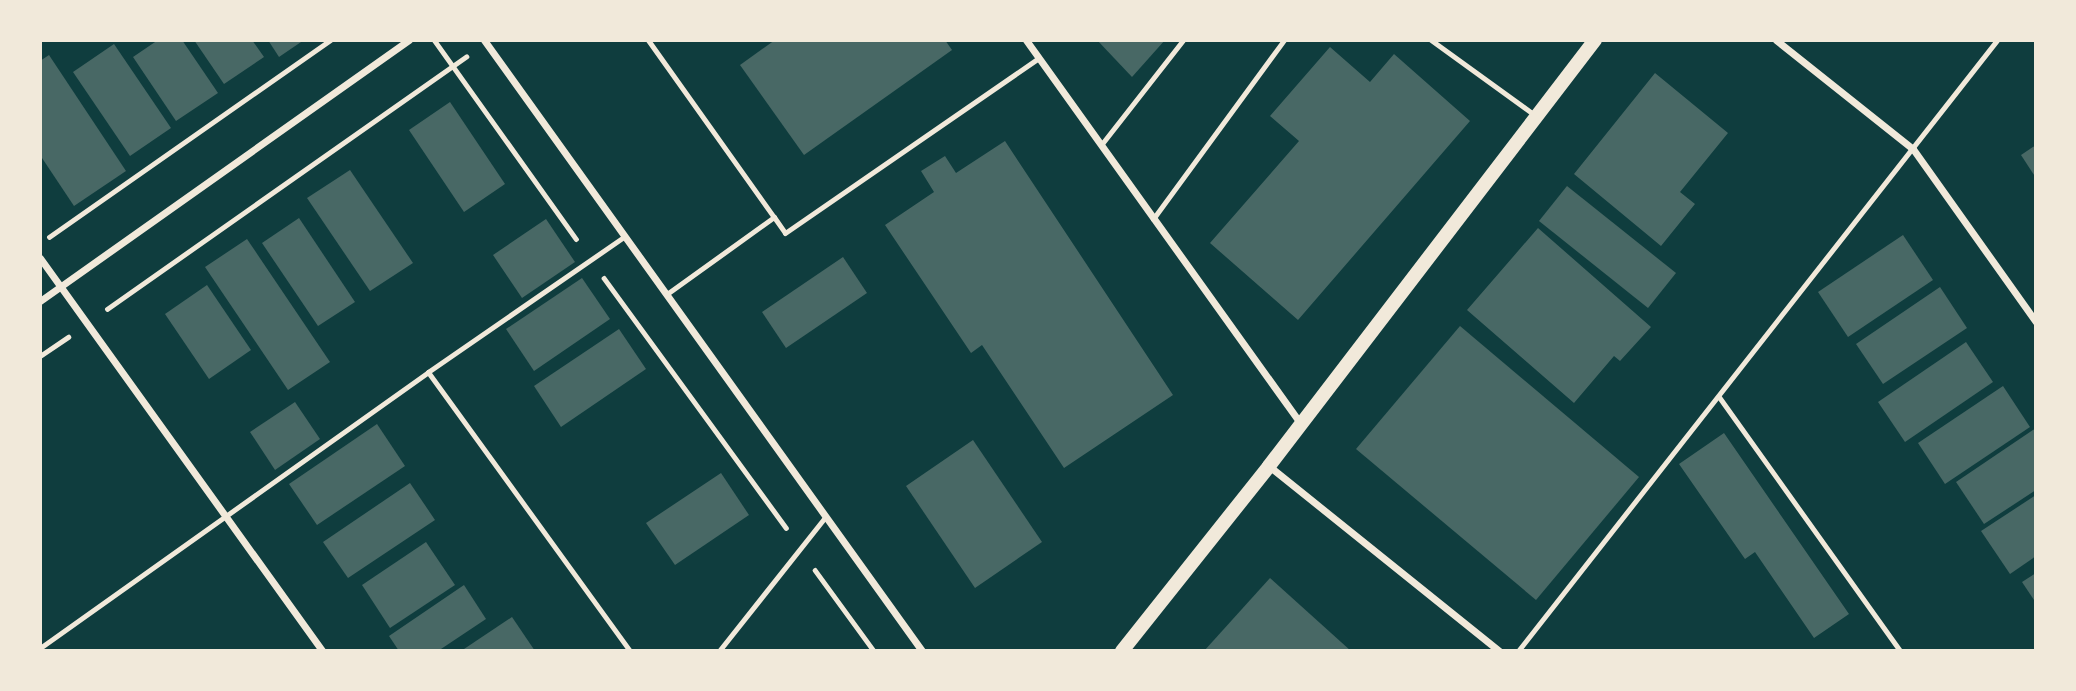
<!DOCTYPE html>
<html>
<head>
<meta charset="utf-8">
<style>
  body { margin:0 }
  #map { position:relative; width:2076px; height:691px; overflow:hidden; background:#0f3d3e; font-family:"Varela Round",sans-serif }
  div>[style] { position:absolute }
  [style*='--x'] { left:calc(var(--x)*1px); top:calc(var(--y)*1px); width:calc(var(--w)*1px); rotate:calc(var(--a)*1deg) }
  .building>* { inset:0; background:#486865 }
  .path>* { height:4.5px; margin:-2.25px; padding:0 2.25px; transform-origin:2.25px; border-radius:2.25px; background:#f1e9da }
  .service>* { height:5px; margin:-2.5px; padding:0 2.5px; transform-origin:2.5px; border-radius:2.5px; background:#f1e9da }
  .minor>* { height:7px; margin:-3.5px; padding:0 3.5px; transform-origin:3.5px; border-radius:3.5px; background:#f1e9da }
  .secondary>* { height:14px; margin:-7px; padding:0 7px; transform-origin:7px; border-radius:7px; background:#f1e9da }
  span { translate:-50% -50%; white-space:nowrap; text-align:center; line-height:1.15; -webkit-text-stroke:7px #f1e9da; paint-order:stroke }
  .frame { position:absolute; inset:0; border:42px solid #f1e9da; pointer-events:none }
</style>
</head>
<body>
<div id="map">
  <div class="building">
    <div style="clip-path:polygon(158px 40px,182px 40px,218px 93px,176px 121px,133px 57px)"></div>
    <div style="clip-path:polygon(194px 40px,252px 40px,264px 57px,224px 84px)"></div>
    <div style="clip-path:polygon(268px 40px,304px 40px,279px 57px)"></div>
    <div style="clip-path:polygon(775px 40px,945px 40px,952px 50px,804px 155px,740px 65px)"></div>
    <div style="clip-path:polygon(1097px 40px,1165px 40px,1132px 77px)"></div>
    <div style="clip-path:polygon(114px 44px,171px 128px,130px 156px,73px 72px)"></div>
    <div style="clip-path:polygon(1330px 47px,1370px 82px,1394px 54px,1470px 121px,1298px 320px,1210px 243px,1299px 141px,1270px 116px)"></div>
    <div style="clip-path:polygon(49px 55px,126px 171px,74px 206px,40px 155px,40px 61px)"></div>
    <div style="clip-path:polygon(1655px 73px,1728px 133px,1680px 192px,1695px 204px,1661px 246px,1574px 174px)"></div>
    <div style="clip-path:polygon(450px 102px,505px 184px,464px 212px,409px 130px)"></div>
    <div style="clip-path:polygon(1005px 141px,1173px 395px,1064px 468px,982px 345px,971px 353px,885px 225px,934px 192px,921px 171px,945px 156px,956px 173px)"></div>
    <div style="clip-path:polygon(2036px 145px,2036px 178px,2021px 155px)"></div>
    <div style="clip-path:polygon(350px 170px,413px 263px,370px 291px,307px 198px)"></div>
    <div style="clip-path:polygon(1567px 186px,1676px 273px,1648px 308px,1539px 221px)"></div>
    <div style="clip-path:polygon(299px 218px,355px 302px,318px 326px,262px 243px)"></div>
    <div style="clip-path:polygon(546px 219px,575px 262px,522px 298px,493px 255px)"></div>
    <div style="clip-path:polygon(1538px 228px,1651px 327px,1620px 361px,1614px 356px,1574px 403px,1467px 310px)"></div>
    <div style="clip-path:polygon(1903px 235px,1933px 280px,1848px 337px,1818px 292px)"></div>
    <div style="clip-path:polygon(247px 239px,330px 362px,288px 390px,205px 267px)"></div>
    <div style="clip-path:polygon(843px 257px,867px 293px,786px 348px,762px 312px)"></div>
    <div style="clip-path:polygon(582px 278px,610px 319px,534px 371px,506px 329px)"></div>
    <div style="clip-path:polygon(207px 285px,251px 350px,209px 379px,165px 314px)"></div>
    <div style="clip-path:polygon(1940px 287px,1967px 328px,1883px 384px,1856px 344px)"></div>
    <div style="clip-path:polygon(1460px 326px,1639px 477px,1536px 600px,1356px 449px)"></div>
    <div style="clip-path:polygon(619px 329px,646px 369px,561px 427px,534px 386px)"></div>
    <div style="clip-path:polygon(1966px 342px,1993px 382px,1905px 442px,1878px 402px)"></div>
    <div style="clip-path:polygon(2003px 386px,2030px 427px,1945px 484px,1918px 443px)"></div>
    <div style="clip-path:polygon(295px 402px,320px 439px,275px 470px,250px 432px)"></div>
    <div style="clip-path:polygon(377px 424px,405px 466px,317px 525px,289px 484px)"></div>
    <div style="clip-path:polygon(2036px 428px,2036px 490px,1984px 524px,1956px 482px)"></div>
    <div style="clip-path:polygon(1724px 433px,1849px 614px,1814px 638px,1755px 552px,1745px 559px,1679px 464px)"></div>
    <div style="clip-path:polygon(973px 440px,1042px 542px,975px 588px,906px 486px)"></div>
    <div style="clip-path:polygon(721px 473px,749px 515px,675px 565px,646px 523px)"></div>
    <div style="clip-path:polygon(410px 483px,435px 520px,348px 578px,323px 542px)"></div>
    <div style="clip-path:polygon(2036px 495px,2036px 556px,2010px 574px,1981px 531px)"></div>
    <div style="clip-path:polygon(426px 542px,455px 585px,390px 628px,362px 585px)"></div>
    <div style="clip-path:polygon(2036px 573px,2036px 603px,2022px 582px)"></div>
    <div style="clip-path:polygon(1270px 578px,1351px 651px,1204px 651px)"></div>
    <div style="clip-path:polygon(464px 585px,486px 619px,438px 651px,399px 651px,389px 636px)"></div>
    <div style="clip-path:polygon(512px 617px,535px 651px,461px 651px)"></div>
  </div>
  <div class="path">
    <div style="--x:435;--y:41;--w:243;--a:54.5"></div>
    <div style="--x:49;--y:237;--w:343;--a:-35"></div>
    <div style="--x:604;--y:278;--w:309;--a:53.9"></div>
    <div style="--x:107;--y:309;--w:439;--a:-35.1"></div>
    <div style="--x:40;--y:356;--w:34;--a:-34"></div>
    <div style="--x:815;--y:570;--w:100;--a:53.9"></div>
  </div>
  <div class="service">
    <div style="--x:648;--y:40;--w:217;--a:54.6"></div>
    <div style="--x:774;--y:217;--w:132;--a:144.3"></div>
    <div style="--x:1431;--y:40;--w:130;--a:35.9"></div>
    <div style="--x:1101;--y:145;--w:133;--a:-52"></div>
    <div style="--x:774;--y:217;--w:19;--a:55"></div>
    <div style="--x:785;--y:233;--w:308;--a:-34.6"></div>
    <div style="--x:1153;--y:219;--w:222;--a:-53.8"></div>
    <div style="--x:428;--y:372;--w:344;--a:54.1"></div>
    <div style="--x:1719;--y:397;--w:312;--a:54.5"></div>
    <div style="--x:40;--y:648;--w:476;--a:-35.4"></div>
    <div style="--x:428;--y:372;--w:239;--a:-34.6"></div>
    <div style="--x:719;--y:651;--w:172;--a:-51.6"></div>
    <div style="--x:1518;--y:651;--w:776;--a:-51.9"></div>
  </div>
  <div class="minor">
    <div style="--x:484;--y:40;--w:752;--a:54.36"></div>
    <div style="--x:1026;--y:40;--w:472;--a:54.4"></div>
    <div style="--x:1776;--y:40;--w:175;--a:38.5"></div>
    <div style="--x:1913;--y:149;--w:212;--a:54.6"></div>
    <div style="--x:40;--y:258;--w:484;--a:54.3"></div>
    <div style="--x:40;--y:301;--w:452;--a:-35.3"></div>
    <div style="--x:1269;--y:466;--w:295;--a:38.8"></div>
  </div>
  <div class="secondary">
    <div style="--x:1122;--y:651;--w:236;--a:-51.5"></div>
    <div style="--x:1269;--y:466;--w:536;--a:-52.57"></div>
  </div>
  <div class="frame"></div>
</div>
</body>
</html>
